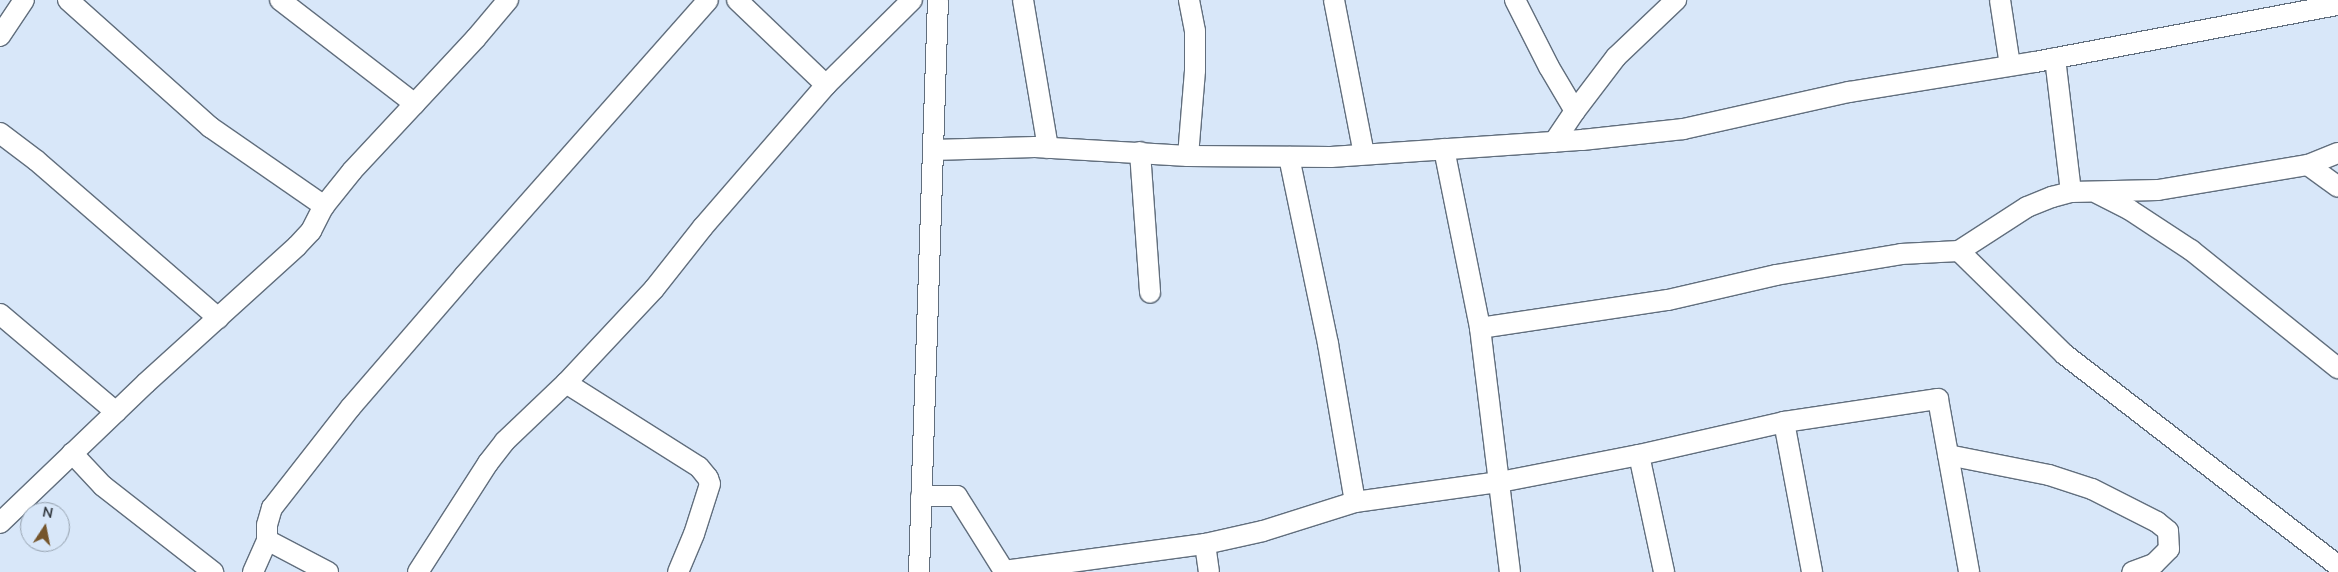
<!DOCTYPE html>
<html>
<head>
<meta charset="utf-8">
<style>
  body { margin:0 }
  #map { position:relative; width:2338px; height:572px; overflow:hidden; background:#d8e7f9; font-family:"Nunito Sans",sans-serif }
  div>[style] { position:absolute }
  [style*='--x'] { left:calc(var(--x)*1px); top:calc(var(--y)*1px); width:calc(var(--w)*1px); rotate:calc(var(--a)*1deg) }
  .roads { filter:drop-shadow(1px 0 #616e7d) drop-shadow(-1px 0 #616e7d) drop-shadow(0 1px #616e7d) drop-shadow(0 -1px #616e7d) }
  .minor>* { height:20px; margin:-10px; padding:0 10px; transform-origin:10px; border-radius:10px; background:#fff }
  span { translate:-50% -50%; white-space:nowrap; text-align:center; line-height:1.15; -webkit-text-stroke:4px #d8e7f9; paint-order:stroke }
  .north { position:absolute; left:20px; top:502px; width:50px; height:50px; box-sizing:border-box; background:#d8e7f9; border:1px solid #95a1ae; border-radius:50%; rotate:11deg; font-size:14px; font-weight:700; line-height:20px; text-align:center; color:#31373d }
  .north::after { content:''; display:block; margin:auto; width:18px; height:22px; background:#75552b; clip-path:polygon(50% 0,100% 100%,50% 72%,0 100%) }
</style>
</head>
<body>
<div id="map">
  <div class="roads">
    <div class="minor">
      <div style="--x:68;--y:0;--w:191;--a:41.8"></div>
      <div style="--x:210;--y:127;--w:139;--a:34.7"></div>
      <div style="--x:280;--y:0;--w:170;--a:37.6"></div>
      <div style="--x:737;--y:0;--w:123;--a:43.7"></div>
      <div style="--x:1023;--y:0;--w:150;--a:80.4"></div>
      <div style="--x:1334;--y:0;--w:157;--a:79"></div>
      <div style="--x:1515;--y:0;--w:75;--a:63.1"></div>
      <div style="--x:1549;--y:67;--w:51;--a:59.4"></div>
      <div style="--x:2000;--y:0;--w:66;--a:81.3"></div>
      <div style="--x:0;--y:36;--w:43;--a:-56.3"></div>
      <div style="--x:2055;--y:58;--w:135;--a:83.2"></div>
      <div style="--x:0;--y:133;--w:46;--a:37.1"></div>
      <div style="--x:37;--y:161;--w:240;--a:40.9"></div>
      <div style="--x:1554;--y:142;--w:37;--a:-56"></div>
      <div style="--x:1575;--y:111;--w:68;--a:-52.8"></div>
      <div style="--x:1616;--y:57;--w:83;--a:-43.5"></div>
      <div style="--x:1444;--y:149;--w:183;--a:78.6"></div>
      <div style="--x:1480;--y:328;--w:246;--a:83"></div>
      <div style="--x:933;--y:150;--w:102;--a:-1.7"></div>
      <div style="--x:1035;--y:147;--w:153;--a:3.4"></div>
      <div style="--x:1188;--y:156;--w:143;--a:0.4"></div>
      <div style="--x:1331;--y:157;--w:252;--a:-3.9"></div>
      <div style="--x:1582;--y:140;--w:102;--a:-6.2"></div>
      <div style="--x:1683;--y:129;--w:170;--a:-12.6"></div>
      <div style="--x:1849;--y:92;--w:188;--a:-9.2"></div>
      <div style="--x:2035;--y:62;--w:308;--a:-10.7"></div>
      <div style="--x:1140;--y:152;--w:141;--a:85.9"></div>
      <div style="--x:1188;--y:156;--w:86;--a:-85.3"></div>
      <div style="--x:1195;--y:70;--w:39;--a:-90"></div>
      <div style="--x:1195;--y:31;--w:32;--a:-101"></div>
      <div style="--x:1289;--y:157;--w:191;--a:78.2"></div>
      <div style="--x:1328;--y:344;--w:160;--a:80.3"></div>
      <div style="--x:2308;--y:165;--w:37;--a:36"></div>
      <div style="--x:2097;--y:193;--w:37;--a:27"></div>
      <div style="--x:2130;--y:210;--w:73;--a:33.3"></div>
      <div style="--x:2191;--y:250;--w:189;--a:38.8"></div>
      <div style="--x:1959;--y:251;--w:147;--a:44.4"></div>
      <div style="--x:2064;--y:354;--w:346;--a:37.7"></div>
      <div style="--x:0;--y:314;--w:152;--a:40.2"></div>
      <div style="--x:1480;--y:328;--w:190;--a:-8.5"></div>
      <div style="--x:1668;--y:300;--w:111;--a:-13"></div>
      <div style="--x:1776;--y:275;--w:127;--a:-9.5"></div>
      <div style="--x:1901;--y:254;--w:58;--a:-3"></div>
      <div style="--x:1959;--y:251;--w:81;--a:-32.9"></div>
      <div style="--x:2027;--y:207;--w:27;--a:-22"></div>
      <div style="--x:2052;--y:197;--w:20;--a:-15"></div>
      <div style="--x:2071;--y:192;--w:87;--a:-1.3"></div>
      <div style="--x:2158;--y:190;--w:152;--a:-9.5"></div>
      <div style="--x:2308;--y:165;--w:32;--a:-22"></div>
      <div style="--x:566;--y:383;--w:157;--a:32.3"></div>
      <div style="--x:699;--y:467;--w:14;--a:51"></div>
      <div style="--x:708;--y:478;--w:6;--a:72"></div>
      <div style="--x:710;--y:484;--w:52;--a:107.7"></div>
      <div style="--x:694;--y:534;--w:41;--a:112.8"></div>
      <div style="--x:1784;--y:422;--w:153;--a:79.4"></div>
      <div style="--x:72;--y:453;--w:45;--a:46.8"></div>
      <div style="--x:103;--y:486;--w:140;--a:38"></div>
      <div style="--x:1639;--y:455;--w:120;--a:77.9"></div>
      <div style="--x:1948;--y:455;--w:103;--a:11.2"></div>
      <div style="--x:2049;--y:475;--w:45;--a:18"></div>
      <div style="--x:2092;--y:489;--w:73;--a:26.9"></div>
      <div style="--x:2157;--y:522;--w:14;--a:39"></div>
      <div style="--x:2168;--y:531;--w:18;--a:87"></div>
      <div style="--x:2169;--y:549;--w:21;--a:135"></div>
      <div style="--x:2154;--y:564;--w:23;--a:160"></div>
      <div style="--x:921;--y:496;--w:36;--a:0"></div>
      <div style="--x:957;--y:496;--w:89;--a:57.9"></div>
      <div style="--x:1004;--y:571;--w:203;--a:-7.7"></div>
      <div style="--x:1205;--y:544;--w:59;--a:-12.6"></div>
      <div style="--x:1263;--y:531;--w:96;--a:-17.5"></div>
      <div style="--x:1355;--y:502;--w:146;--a:-7.9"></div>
      <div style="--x:1500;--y:482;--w:142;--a:-11"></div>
      <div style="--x:1639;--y:455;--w:149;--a:-12.8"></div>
      <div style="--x:1784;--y:422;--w:156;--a:-8.5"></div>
      <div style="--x:1938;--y:399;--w:176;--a:79.8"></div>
      <div style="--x:0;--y:523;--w:202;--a:-43.8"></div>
      <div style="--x:146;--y:383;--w:204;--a:-42.2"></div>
      <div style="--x:297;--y:246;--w:21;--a:-47"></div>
      <div style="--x:311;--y:231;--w:28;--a:-63"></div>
      <div style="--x:324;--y:206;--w:45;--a:-51.3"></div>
      <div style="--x:352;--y:171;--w:182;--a:-47"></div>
      <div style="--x:476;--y:38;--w:50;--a:-49.9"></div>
      <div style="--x:267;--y:540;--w:69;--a:27.7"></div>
      <div style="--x:1205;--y:544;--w:28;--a:82"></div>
      <div style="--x:253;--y:572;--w:35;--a:-66"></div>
      <div style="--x:267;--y:540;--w:15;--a:-90"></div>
      <div style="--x:267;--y:525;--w:18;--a:-74"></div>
      <div style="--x:272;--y:508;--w:128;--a:-52"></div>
      <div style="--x:351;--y:407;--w:173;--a:-49.2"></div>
      <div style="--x:464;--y:276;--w:368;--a:-48.5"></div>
      <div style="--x:418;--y:572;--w:130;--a:-57.3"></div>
      <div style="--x:488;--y:463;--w:28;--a:-52"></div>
      <div style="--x:505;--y:441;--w:84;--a:-43.6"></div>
      <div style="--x:566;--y:383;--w:129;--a:-46.9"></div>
      <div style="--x:654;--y:289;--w:79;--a:-51.7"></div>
      <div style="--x:703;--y:227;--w:188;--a:-49.1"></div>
      <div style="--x:826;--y:85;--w:121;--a:-44.7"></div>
      <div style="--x:919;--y:572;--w:572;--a:-88.1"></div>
    </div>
  </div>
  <div class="north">N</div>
</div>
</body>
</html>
